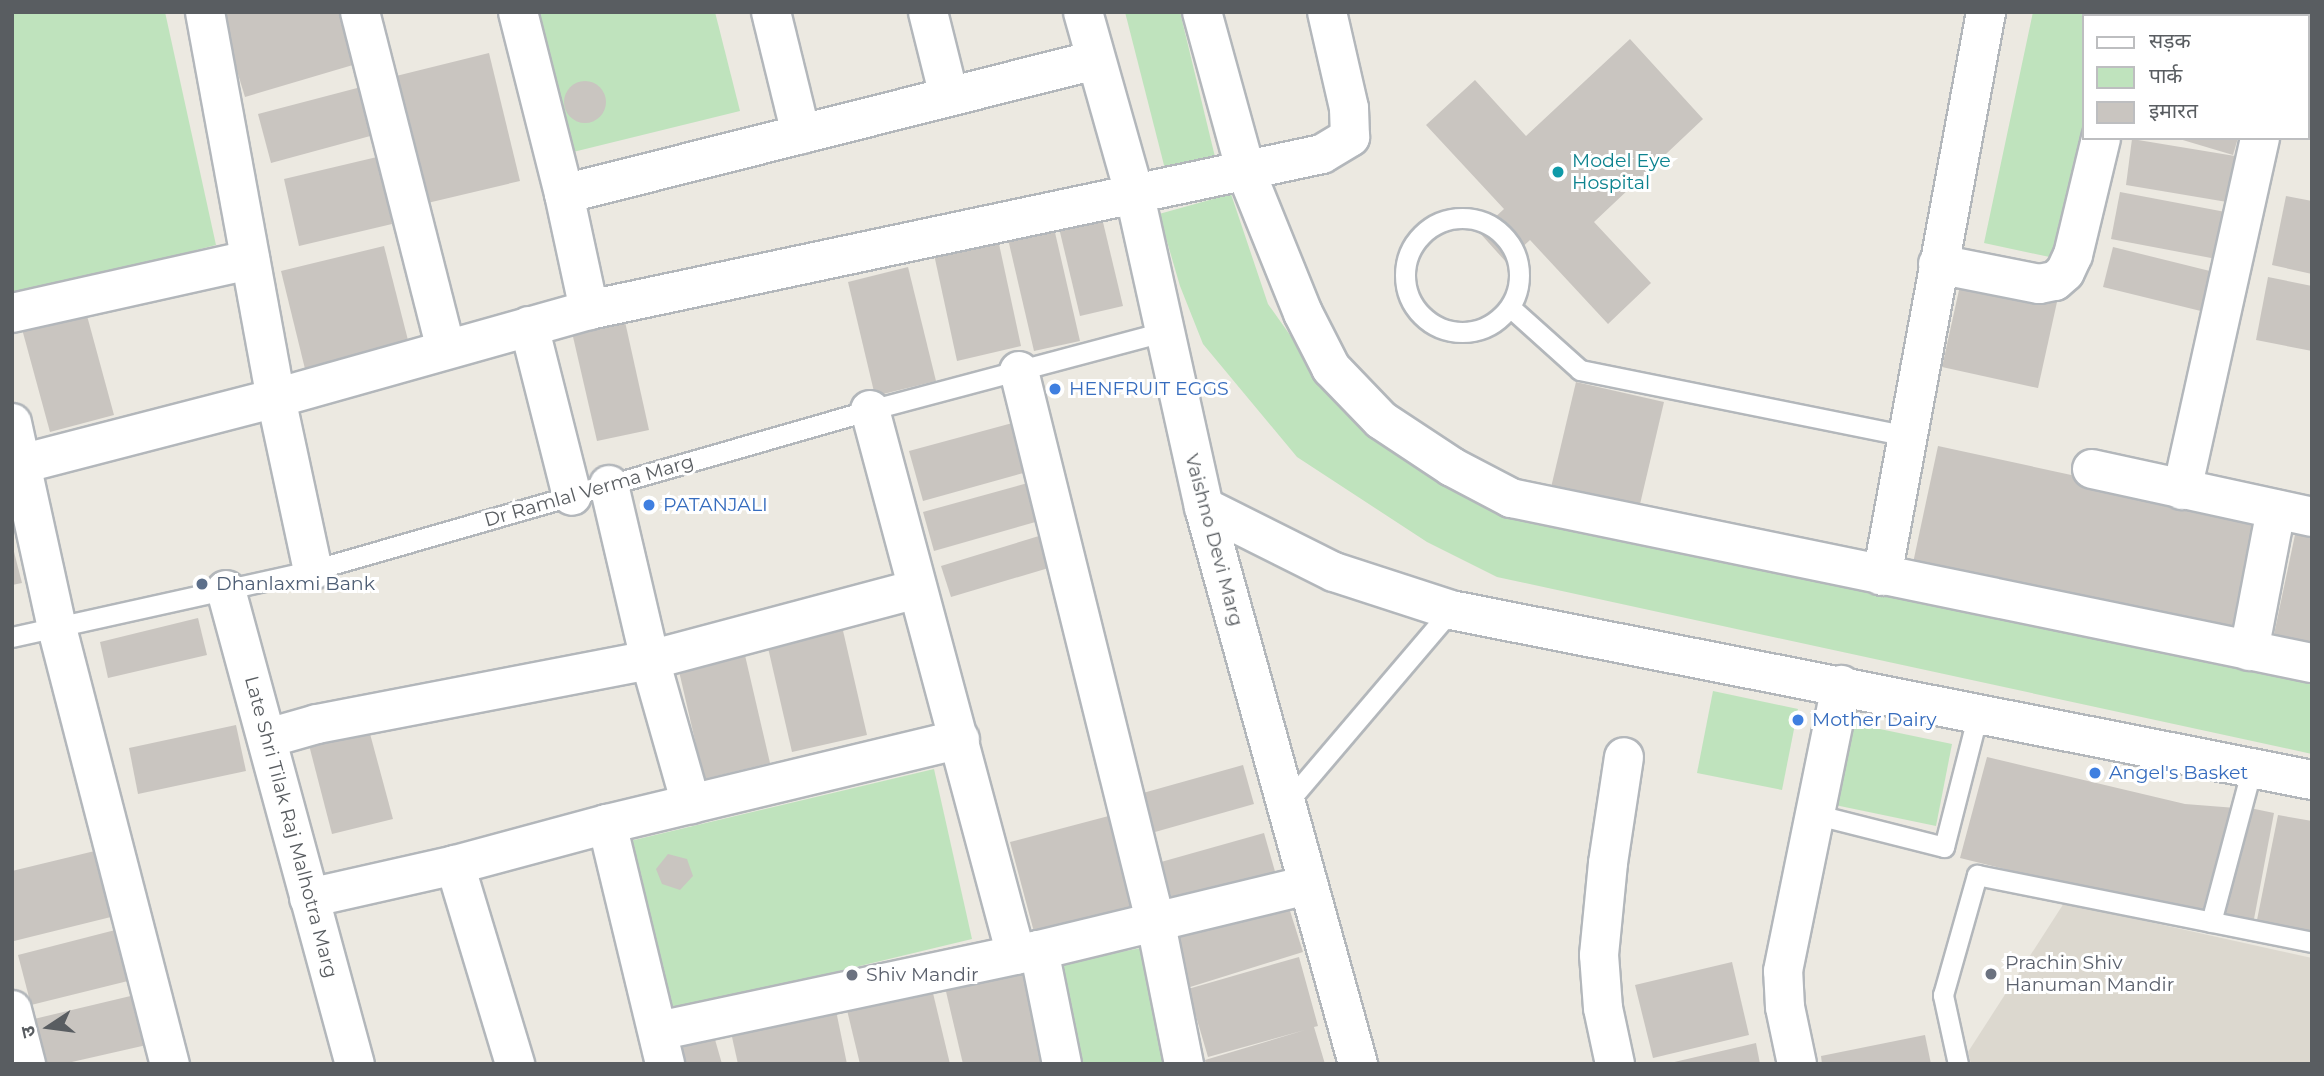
<!DOCTYPE html>
<html>
<head>
<meta charset="utf-8">
<style>
  body { margin:0 }
  #map { position:relative; width:2324px; height:1076px; overflow:hidden; background:#ece9e1; font-family:Montserrat,"Noto Sans Devanagari",sans-serif }
  div>[style] { position:absolute }
  [style*='--x'] { left:calc(var(--x)*1px); top:calc(var(--y)*1px); width:calc(var(--w)*1px); rotate:calc(var(--a)*1deg) }
  .education>* { inset:0; background:#dcd8cf }
  .green>* { inset:0; background:#bfe3bd }
  .building>* { inset:0; background:#c9c5c0 }
  .round { border-radius:50% }
  .roads { filter:drop-shadow(2px 0 #b3b7bb) drop-shadow(-2px 0 #b3b7bb) drop-shadow(0 2px #b3b7bb) drop-shadow(0 -2px #b3b7bb) }
  .lane>* { height:19px; margin:-9.5px; padding:0 9.5px; transform-origin:9.5px; border-radius:9.5px; background:#fff }
  .lane>.ring { margin:-9.5px; padding:0; box-sizing:content-box; background:none; border:19px solid #fff; border-radius:50% }
  .street>* { height:38px; margin:-19px; padding:0 19px; transform-origin:19px; border-radius:19px; background:#fff }
  .secondary>* { height:38px; margin:-19px; padding:0 19px; transform-origin:19px; border-radius:19px; background:#fff }
  .dots>* { width:19px; height:19px; translate:-50% -50%; box-sizing:border-box; border:4px solid #fff; border-radius:50% }
  span { translate:-50% -50%; white-space:nowrap; text-align:center; line-height:1.15; -webkit-text-stroke:6px #fff; paint-order:stroke }
  .culture-label { font-size:19px; color:#0d838f }
  .left { translate:0 -50%; text-align:left }
  .shop-label { font-size:19px; color:#366cbe }
  .street-label { font-size:19px; color:#595d61 }
  .service-label { font-size:19px; color:#4e5e75 }
  .worship-label { font-size:19px; color:#5b616d }
  .frame { position:absolute; inset:0; border:14px solid #595d61; pointer-events:none }
  .legend { position:absolute; left:2082px; top:14px; width:228px; height:126px; box-sizing:border-box; background:#fff; border:2px solid #bdbec0; margin:0; padding:9px 12px; list-style:none; font-size:21px; color:#595d61 }
  .legend li { display:flex; align-items:center; gap:14px; height:35px }
  .legend b { width:35px; border:2px solid #bdbec0 }
  .north { position:absolute; left:14px; top:992px; width:70px; height:70px; -webkit-text-stroke:5px #fff; paint-order:stroke; rotate:257deg; font-size:19px; font-weight:700; line-height:28px; text-align:center; color:#595d61 }
  .north::after { content:''; display:block; margin:auto; width:24px; height:32px; background:#595d61; clip-path:polygon(50% 0,100% 100%,50% 72%,0 100%) }
</style>
</head>
<body>
<div id="map">
  <div class="education">
    <div style="clip-path:polygon(2064px 903px,2312px 958px,2312px 1064px,1971px 1064px,1968px 1052px)"></div>
  </div>
  <div class="green">
    <div style="clip-path:polygon(12px 12px,165px 12px,216px 245px,12px 297px)"></div>
    <div style="clip-path:polygon(530px 12px,715px 12px,740px 111px,565px 154px)"></div>
    <div style="clip-path:polygon(1125px 12px,1180px 12px,1216px 161px,1166px 173px)"></div>
    <div style="clip-path:polygon(2033px 12px,2112px 12px,2111px 16px,2084px 16px,2084px 138px,2059px 259px,1984px 243px)"></div>
    <div style="clip-path:polygon(1231px 194px,1268px 304px,1319px 376px,1521px 519px,2312px 682px,2312px 754px,1497px 577px,1427px 542px,1297px 457px,1203px 344px,1180px 286px,1159px 214px)"></div>
    <div style="clip-path:polygon(1713px 691px,1798px 709px,1782px 790px,1697px 773px)"></div>
    <div style="clip-path:polygon(1851px 723px,1952px 744px,1936px 826px,1835px 805px)"></div>
    <div style="clip-path:polygon(934px 769px,972px 939px,672px 1011px,630px 841px)"></div>
    <div style="clip-path:polygon(1147px 947px,1168px 1064px,1078px 1064px,1060px 963px)"></div>
  </div>
  <div class="building">
    <div style="clip-path:polygon(219px 12px,348px 12px,363px 62px,245px 97px)"></div>
    <div style="clip-path:polygon(2148px 12px,2264px 12px,2264px 16px,2148px 16px)"></div>
    <div style="clip-path:polygon(1630px 39px,1703px 119px,1594px 222px,1651px 283px,1608px 324px,1530px 240px,1506px 262px,1479px 232px,1504px 209px,1426px 125px,1475px 80px,1526px 136px)"></div>
    <div style="clip-path:polygon(489px 53px,520px 181px,419px 205px,388px 78px)"></div>
    <div class="round" style="left:564px;top:81px;width:42px;height:42px"></div>
    <div style="clip-path:polygon(361px 87px,374px 135px,271px 163px,258px 114px)"></div>
    <div style="clip-path:polygon(2176px 138px,2238px 138px,2233px 155px)"></div>
    <div style="clip-path:polygon(2132px 139px,2241px 157px,2233px 203px,2126px 185px)"></div>
    <div style="clip-path:polygon(377px 157px,392px 224px,299px 246px,284px 179px)"></div>
    <div style="clip-path:polygon(2120px 192px,2236px 214px,2227px 261px,2111px 239px)"></div>
    <div style="clip-path:polygon(2286px 196px,2312px 201px,2312px 274px,2272px 265px)"></div>
    <div style="clip-path:polygon(1102px 218px,1123px 306px,1080px 316px,1059px 228px)"></div>
    <div style="clip-path:polygon(1054px 228px,1080px 341px,1034px 351px,1008px 239px)"></div>
    <div style="clip-path:polygon(996px 230px,1021px 346px,957px 361px,932px 245px)"></div>
    <div style="clip-path:polygon(384px 246px,410px 348px,306px 373px,281px 271px)"></div>
    <div style="clip-path:polygon(2113px 247px,2222px 274px,2213px 314px,2103px 287px)"></div>
    <div style="clip-path:polygon(908px 267px,936px 381px,875px 396px,848px 282px)"></div>
    <div style="clip-path:polygon(2268px 277px,2312px 286px,2312px 351px,2256px 340px)"></div>
    <div style="clip-path:polygon(1961px 281px,2057px 302px,2038px 388px,1942px 367px)"></div>
    <div style="clip-path:polygon(86px 312px,114px 415px,50px 432px,22px 329px)"></div>
    <div style="clip-path:polygon(624px 317px,649px 430px,597px 441px,571px 328px)"></div>
    <div style="clip-path:polygon(1576px 382px,1664px 402px,1637px 517px,1549px 496px)"></div>
    <div style="clip-path:polygon(1020px 421px,1034px 470px,923px 501px,909px 451px)"></div>
    <div style="clip-path:polygon(1938px 446px,2265px 517px,2240px 635px,1913px 563px)"></div>
    <div style="clip-path:polygon(1035px 481px,1046px 519px,934px 551px,923px 512px)"></div>
    <div style="clip-path:polygon(2296px 530px,2312px 535px,2312px 649px,2273px 639px)"></div>
    <div style="clip-path:polygon(1052px 532px,1062px 564px,951px 597px,941px 566px)"></div>
    <div style="clip-path:polygon(12px 544px,22px 583px,12px 585px)"></div>
    <div style="clip-path:polygon(198px 618px,207px 655px,108px 678px,100px 642px)"></div>
    <div style="clip-path:polygon(841px 622px,867px 735px,792px 752px,766px 639px)"></div>
    <div style="clip-path:polygon(744px 651px,770px 763px,704px 779px,678px 667px)"></div>
    <div style="clip-path:polygon(236px 725px,246px 771px,138px 794px,129px 748px)"></div>
    <div style="clip-path:polygon(369px 730px,393px 819px,332px 834px,309px 745px)"></div>
    <div style="clip-path:polygon(1987px 757px,2185px 804px,2236px 808px,2209px 913px,2105px 894px,1960px 858px)"></div>
    <div style="clip-path:polygon(1243px 765px,1254px 804px,1155px 832px,1143px 793px)"></div>
    <div style="clip-path:polygon(2245px 807px,2274px 813px,2254px 919px,2221px 913px)"></div>
    <div style="clip-path:polygon(1120px 813px,1144px 903px,1034px 932px,1010px 842px)"></div>
    <div style="clip-path:polygon(2278px 815px,2312px 821px,2312px 931px,2257px 920px)"></div>
    <div style="clip-path:polygon(1264px 833px,1276px 875px,1173px 903px,1161px 862px)"></div>
    <div style="clip-path:polygon(103px 849px,119px 915px,14px 941px,12px 871px)"></div>
    <div style="clip-path:polygon(668px 854px,687px 859px,693px 876px,680px 890px,662px 884px,656px 869px)"></div>
    <div style="clip-path:polygon(1285px 895px,1303px 952px,1187px 988px,1170px 931px)"></div>
    <div style="clip-path:polygon(123px 928px,136px 979px,31px 1005px,18px 955px)"></div>
    <div style="clip-path:polygon(1299px 957px,1318px 1026px,1314px 1027px,1325px 1064px,1206px 1064px,1205px 1060px,1305px 1030px,1208px 1057px,1188px 989px)"></div>
    <div style="clip-path:polygon(1732px 962px,1749px 1035px,1653px 1058px,1635px 985px)"></div>
    <div style="clip-path:polygon(1029px 964px,1051px 1064px,963px 1064px,944px 983px)"></div>
    <div style="clip-path:polygon(932px 989px,950px 1064px,860px 1064px,847px 1010px)"></div>
    <div style="clip-path:polygon(139px 994px,151px 1044px,63px 1064px,44px 1064px,34px 1019px)"></div>
    <div style="clip-path:polygon(833px 996px,847px 1064px,738px 1064px,728px 1019px)"></div>
    <div style="clip-path:polygon(712px 1029px,722px 1064px,675px 1064px,669px 1042px)"></div>
    <div style="clip-path:polygon(1925px 1035px,1931px 1064px,1822px 1064px,1821px 1056px)"></div>
    <div style="clip-path:polygon(1756px 1043px,1760px 1064px,1670px 1064px,1670px 1063px)"></div>
  </div>
  <div class="roads">
    <div class="lane">
      <div class="ring" style="left:1405px;top:218px;width:95px;height:95px"></div>
      <div style="--x:1511;--y:308;--w:93;--a:41.9"></div>
      <div style="--x:1580;--y:370;--w:334;--a:11.4"></div>
      <div style="--x:12;--y:637;--w:308;--a:-12.5"></div>
      <div style="--x:313;--y:570;--w:580;--a:-16.03"></div>
      <div style="--x:870;--y:410;--w:303;--a:-14.9"></div>
      <div style="--x:1286;--y:804;--w:255;--a:-49.6"></div>
      <div style="--x:1814;--y:814;--w:134;--a:14.2"></div>
      <div style="--x:1944;--y:847;--w:137;--a:-75.7"></div>
      <div style="--x:2211;--y:922;--w:159;--a:-75.1"></div>
      <div style="--x:1958;--y:1064;--w:71;--a:-102.3"></div>
      <div style="--x:1943;--y:995;--w:125;--a:-74.2"></div>
      <div style="--x:1977;--y:875;--w:342;--a:11.3"></div>
    </div>
    <div class="street">
      <div style="--x:205;--y:12;--w:392;--a:79.6"></div>
      <div style="--x:276;--y:398;--w:176;--a:77.9"></div>
      <div style="--x:360;--y:12;--w:348;--a:75.7"></div>
      <div style="--x:518;--y:12;--w:188;--a:75.8"></div>
      <div style="--x:564;--y:194;--w:119;--a:77.8"></div>
      <div style="--x:771;--y:12;--w:126;--a:76.2"></div>
      <div style="--x:928;--y:12;--w:87;--a:76"></div>
      <div style="--x:1202;--y:12;--w:166;--a:74.6"></div>
      <div style="--x:1246;--y:172;--w:152;--a:68"></div>
      <div style="--x:1303;--y:313;--w:62;--a:63"></div>
      <div style="--x:1331;--y:368;--w:72;--a:46.1"></div>
      <div style="--x:1381;--y:420;--w:85;--a:33.5"></div>
      <div style="--x:1452;--y:467;--w:67;--a:27.7"></div>
      <div style="--x:1511;--y:498;--w:818;--a:11.64"></div>
      <div style="--x:2131;--y:16;--w:4;--a:-90"></div>
      <div style="--x:2286;--y:16;--w:4;--a:-90"></div>
      <div style="--x:2308;--y:67;--w:4;--a:14"></div>
      <div style="--x:564;--y:194;--w:548;--a:-14.16"></div>
      <div style="--x:1938;--y:264;--w:103;--a:11.2"></div>
      <div style="--x:2039;--y:284;--w:16;--a:-11"></div>
      <div style="--x:2055;--y:281;--w:13;--a:-42"></div>
      <div style="--x:2065;--y:272;--w:19;--a:-65"></div>
      <div style="--x:2073;--y:255;--w:120;--a:-76.5"></div>
      <div style="--x:12;--y:313;--w:244;--a:-12.6"></div>
      <div style="--x:529;--y:326;--w:175;--a:75.8"></div>
      <div style="--x:1019;--y:371;--w:570;--a:76.09"></div>
      <div style="--x:1156;--y:924;--w:143;--a:78.7"></div>
      <div style="--x:870;--y:410;--w:564;--a:75"></div>
      <div style="--x:12;--y:423;--w:210;--a:77.6"></div>
      <div style="--x:57;--y:628;--w:450;--a:75.5"></div>
      <div style="--x:21;--y:464;--w:263;--a:-14.5"></div>
      <div style="--x:276;--y:398;--w:325;--a:-15.7"></div>
      <div style="--x:589;--y:310;--w:749;--a:-12.01"></div>
      <div style="--x:1322;--y:154;--w:33;--a:-31"></div>
      <div style="--x:1350;--y:137;--w:29;--a:-92"></div>
      <div style="--x:1349;--y:108;--w:98;--a:-102.9"></div>
      <div style="--x:2092;--y:469;--w:225;--a:12.3"></div>
      <div style="--x:609;--y:485;--w:180;--a:76.8"></div>
      <div style="--x:650;--y:660;--w:150;--a:74.1"></div>
      <div style="--x:2182;--y:490;--w:361;--a:-77.5"></div>
      <div style="--x:1204;--y:507;--w:145;--a:26.6"></div>
      <div style="--x:1334;--y:572;--w:123;--a:18"></div>
      <div style="--x:1451;--y:610;--w:878;--a:11.17"></div>
      <div style="--x:1882;--y:576;--w:574;--a:-79.55"></div>
      <div style="--x:226;--y:590;--w:491;--a:74.8"></div>
      <div style="--x:2249;--y:651;--w:144;--a:-79.2"></div>
      <div style="--x:268;--y:738;--w:51;--a:-15.9"></div>
      <div style="--x:317;--y:724;--w:339;--a:-10.9"></div>
      <div style="--x:650;--y:660;--w:276;--a:-14.9"></div>
      <div style="--x:607;--y:824;--w:247;--a:76.4"></div>
      <div style="--x:455;--y:865;--w:208;--a:73.2"></div>
      <div style="--x:309;--y:898;--w:150;--a:-12.7"></div>
      <div style="--x:455;--y:865;--w:157;--a:-15.1"></div>
      <div style="--x:607;--y:824;--w:363;--a:-13.5"></div>
      <div style="--x:1039;--y:950;--w:116;--a:78.6"></div>
      <div style="--x:12;--y:1010;--w:56;--a:75.5"></div>
      <div style="--x:658;--y:1031;--w:390;--a:-12"></div>
      <div style="--x:1039;--y:950;--w:277;--a:-13.6"></div>
      <div style="--x:1615;--y:1064;--w:57;--a:-102.1"></div>
      <div style="--x:1603;--y:1008;--w:53;--a:-94.3"></div>
      <div style="--x:1599;--y:955;--w:92;--a:-84.4"></div>
      <div style="--x:1608;--y:863;--w:107;--a:-81.4"></div>
      <div style="--x:1797;--y:1064;--w:58;--a:-101.9"></div>
      <div style="--x:1785;--y:1007;--w:36;--a:-93"></div>
      <div style="--x:1783;--y:971;--w:292;--a:-78.5"></div>
    </div>
    <div class="secondary">
      <div style="--x:1083;--y:12;--w:191;--a:74.2"></div>
      <div style="--x:1135;--y:196;--w:319;--a:77.5"></div>
      <div style="--x:1204;--y:507;--w:578;--a:74.54"></div>
    </div>
  </div>
  <div class="dots">
    <div style="left:1558px;top:172px;background:#0f9aa8"></div>
    <div style="left:1055px;top:389px;background:#3f7fe0"></div>
    <div style="left:649px;top:505px;background:#3f7fe0"></div>
    <div style="left:202px;top:584px;background:#5c6f8a"></div>
    <div style="left:1798px;top:720px;background:#3f7fe0"></div>
    <div style="left:2095px;top:773px;background:#3f7fe0"></div>
    <div style="left:1991px;top:974px;background:#6b7280"></div>
    <div style="left:852px;top:975px;background:#6b7280"></div>
  </div>
  <div class="culture-label">
    <span class="left" style="left:1572px;top:172px">Model Eye<br>Hospital</span>
  </div>
  <div class="shop-label">
    <span class="left" style="left:1069px;top:389px">HENFRUIT EGGS</span>
    <span class="left" style="left:663px;top:505px">PATANJALI</span>
    <span class="left" style="left:1812px;top:720px">Mother Dairy</span>
    <span class="left" style="left:2109px;top:773px">Angel's Basket</span>
  </div>
  <div class="street-label">
    <span style="left:589px;top:491px;rotate:-16deg">Dr Ramlal Verma Marg</span>
    <span style="left:1214px;top:540px;rotate:75deg">Vaishno Devi Marg</span>
    <span style="left:291px;top:827px;rotate:75deg">Late Shri Tilak Raj Malhotra Marg</span>
  </div>
  <div class="service-label">
    <span class="left" style="left:216px;top:584px">Dhanlaxmi Bank</span>
  </div>
  <div class="worship-label">
    <span class="left" style="left:2005px;top:974px">Prachin Shiv<br>Hanuman Mandir</span>
    <span class="left" style="left:866px;top:975px">Shiv Mandir</span>
  </div>
  <div class="frame"></div>
  <ul class="legend">
  <li><b style="height:9px;background:#fff"></b>सड़क</li>
  <li><b style="height:19px;background:#bfe3bd"></b>पार्क</li>
  <li><b style="height:19px;background:#c9c5c0"></b>इमारत</li>
  </ul>
  <div class="north">उ</div>
</div>
</body>
</html>
